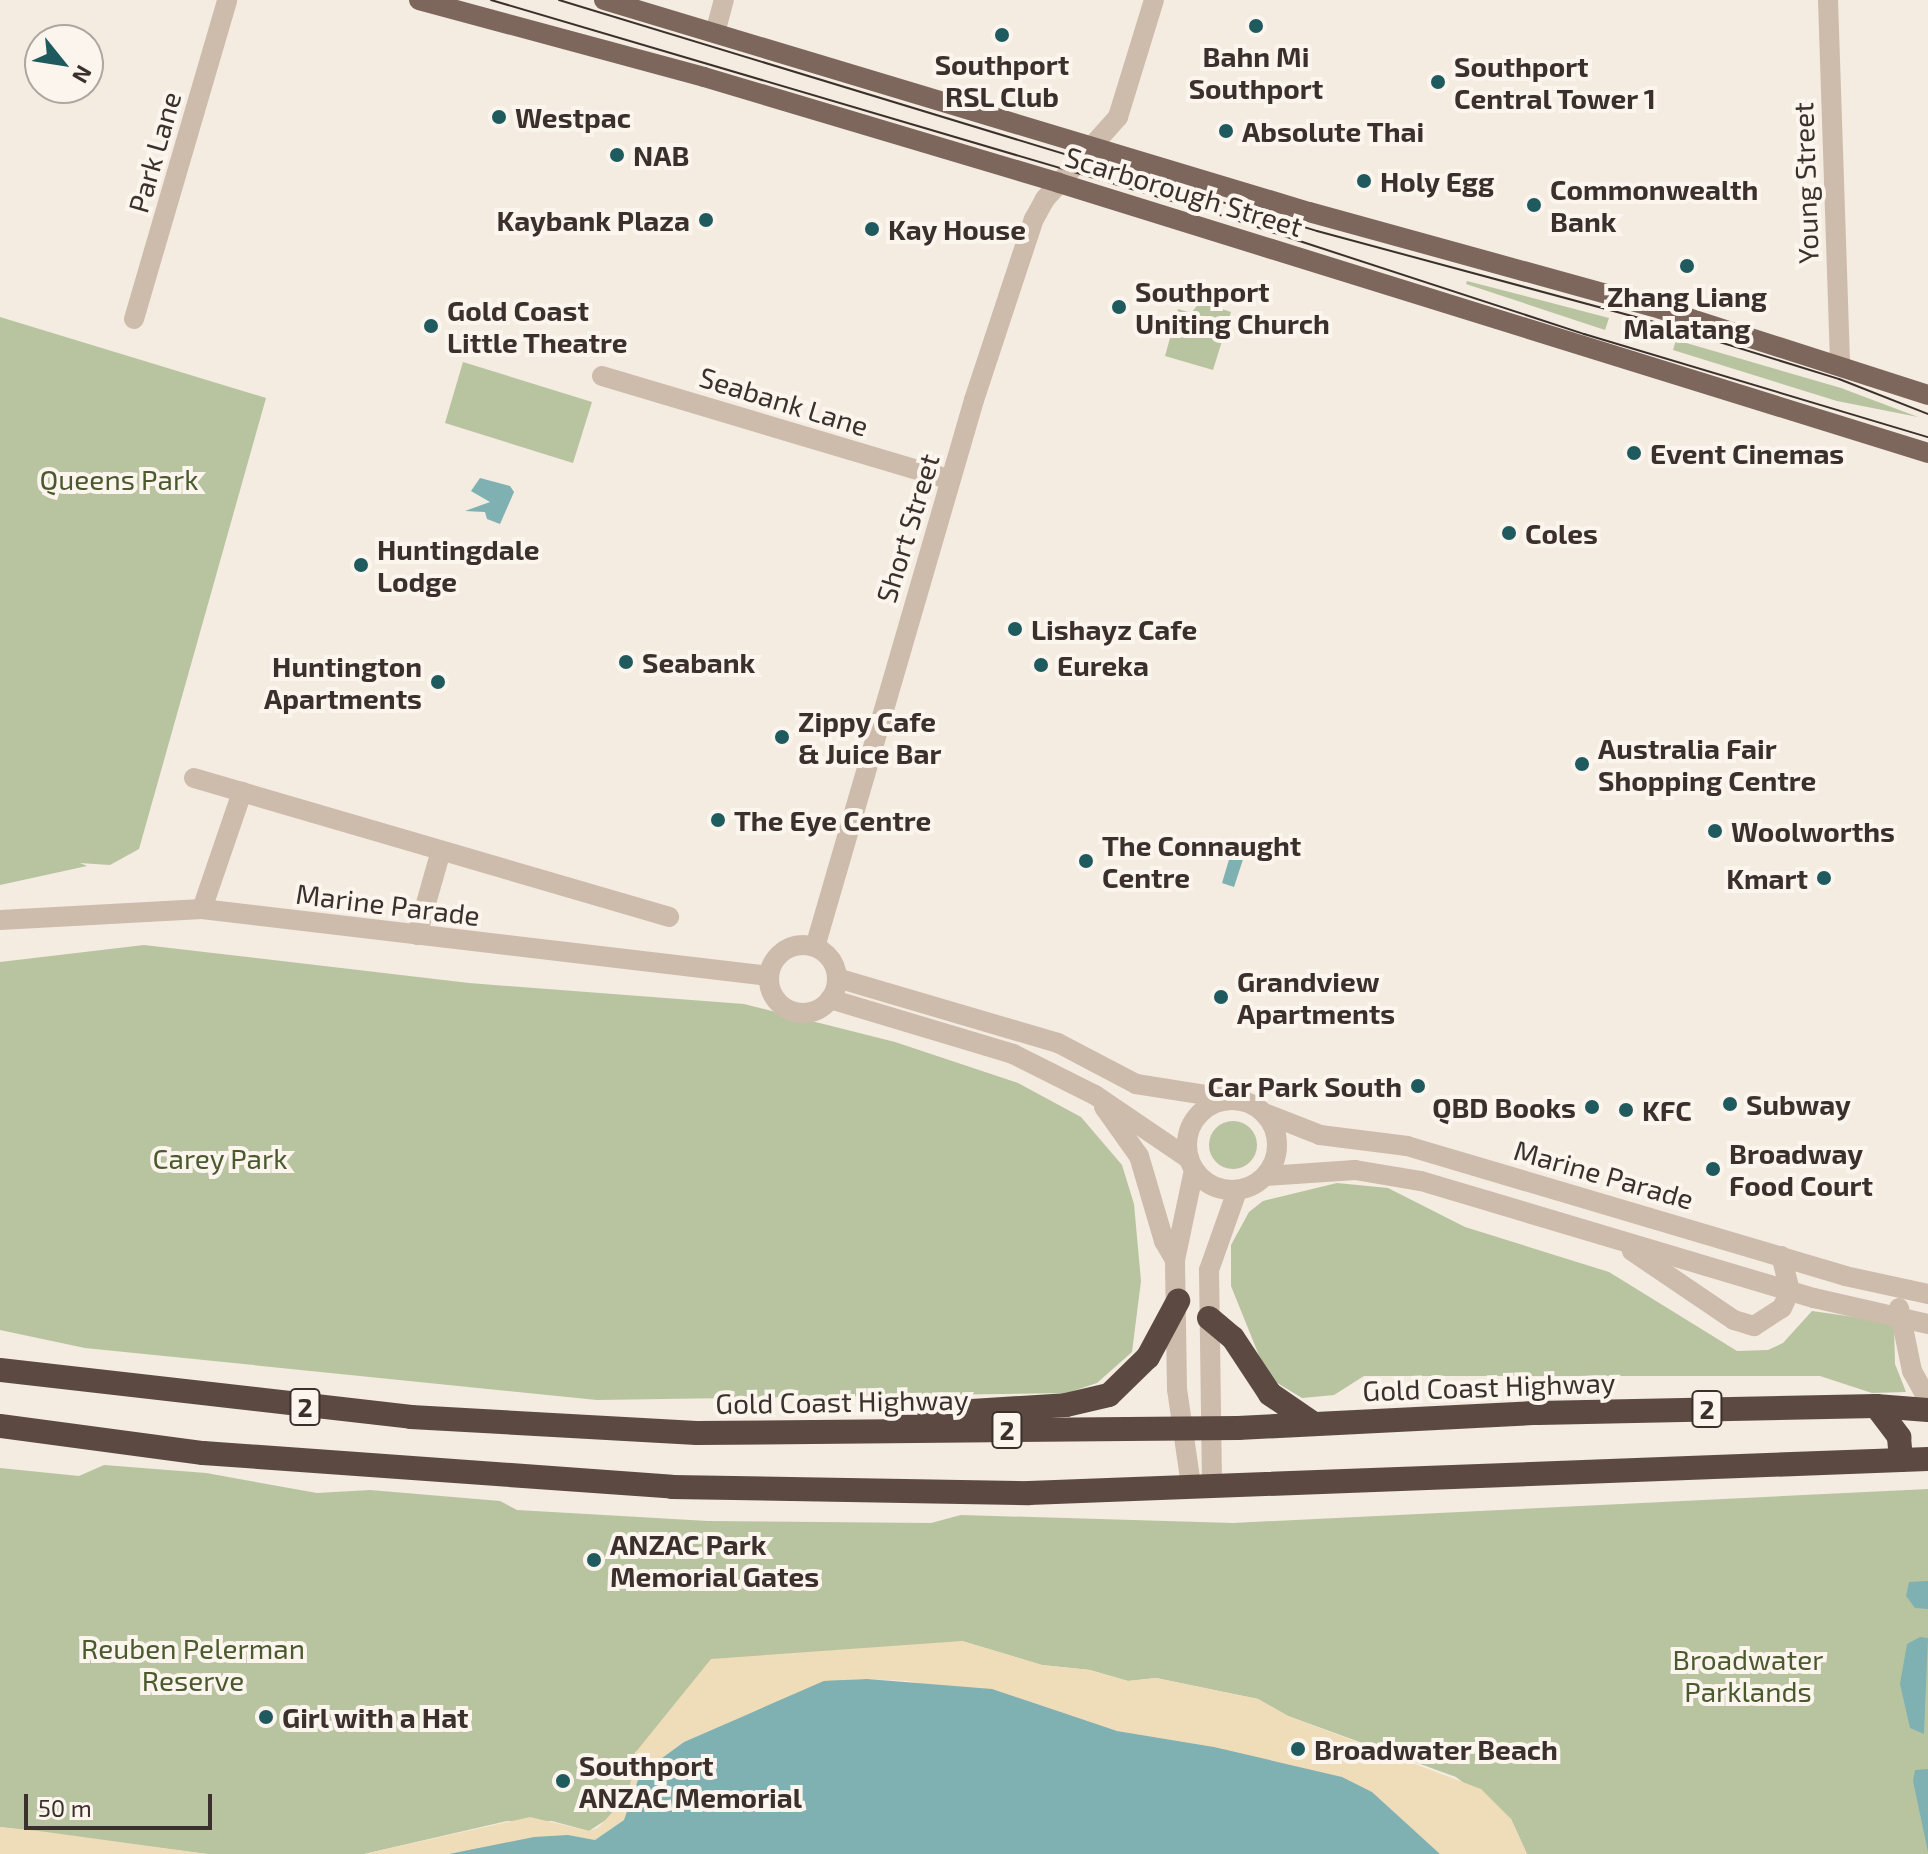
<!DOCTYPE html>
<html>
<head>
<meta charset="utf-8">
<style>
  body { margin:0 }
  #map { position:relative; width:1928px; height:1854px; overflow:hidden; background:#f4ebe1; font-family:"Exo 2",sans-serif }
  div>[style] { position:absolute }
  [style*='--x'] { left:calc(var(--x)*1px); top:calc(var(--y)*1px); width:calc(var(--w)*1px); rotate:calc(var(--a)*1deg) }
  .green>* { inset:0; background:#b8c4a0 }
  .round { border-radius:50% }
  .sand>* { inset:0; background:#efdcb8 }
  .water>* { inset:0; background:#7fb0b2 }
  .minor>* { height:20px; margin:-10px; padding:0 10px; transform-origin:10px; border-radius:10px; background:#cdbbac }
  .minor>.ring { margin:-10px; padding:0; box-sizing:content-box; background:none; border:20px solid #cdbbac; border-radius:50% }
  .major>* { height:20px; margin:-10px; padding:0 10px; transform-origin:10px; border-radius:10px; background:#7d675c }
  .highway>* { height:24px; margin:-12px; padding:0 12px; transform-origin:12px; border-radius:12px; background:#5c4a42 }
  .tram>* { height:2px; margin:-1px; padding:0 1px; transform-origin:1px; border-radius:1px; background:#3b302b }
  .dots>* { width:22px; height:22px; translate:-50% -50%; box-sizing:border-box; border:4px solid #fbf5ee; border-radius:50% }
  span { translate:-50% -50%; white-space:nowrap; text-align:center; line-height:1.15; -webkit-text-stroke:8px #fbf5ee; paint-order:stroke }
  .shield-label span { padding:2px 6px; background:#fbf5ee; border:2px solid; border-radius:6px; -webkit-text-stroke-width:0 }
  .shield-label { font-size:26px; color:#3b302b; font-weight:700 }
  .poi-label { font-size:28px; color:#3b302b; font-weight:700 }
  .left { translate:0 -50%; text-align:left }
  .right { translate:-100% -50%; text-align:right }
  .street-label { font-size:28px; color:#3b302b }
  .park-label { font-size:28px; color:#4a5a2e }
  .north { position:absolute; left:24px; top:24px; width:80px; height:80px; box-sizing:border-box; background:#fbf5ee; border:2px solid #aea6a0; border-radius:50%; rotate:120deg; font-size:22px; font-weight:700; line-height:32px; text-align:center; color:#3b302b }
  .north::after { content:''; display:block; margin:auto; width:28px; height:36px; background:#1f5a5e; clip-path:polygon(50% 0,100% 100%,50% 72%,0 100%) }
  .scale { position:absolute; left:24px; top:1794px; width:188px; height:36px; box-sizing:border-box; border:4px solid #3b302b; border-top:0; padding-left:10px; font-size:24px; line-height:28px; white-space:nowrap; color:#3b302b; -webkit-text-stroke:6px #fbf5ee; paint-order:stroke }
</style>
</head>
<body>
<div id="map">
  <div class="green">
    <div style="clip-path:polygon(1467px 281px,1609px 318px,1605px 330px,1466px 284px)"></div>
    <div style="clip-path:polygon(1200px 302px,1231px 312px,1213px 370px,1165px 356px,1178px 309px,1191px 313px)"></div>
    <div style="clip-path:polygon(0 317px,266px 398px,139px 849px,110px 865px,80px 863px,87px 866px,0 885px)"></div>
    <div style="clip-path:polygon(1676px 340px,1841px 388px,1918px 417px,1837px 401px,1673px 350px)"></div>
    <div style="clip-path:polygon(463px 362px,592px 402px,573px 463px,445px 423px)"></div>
    <div style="clip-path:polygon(144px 945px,469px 983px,744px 1004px,895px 1042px,1018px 1083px,1081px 1117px,1122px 1165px,1134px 1204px,1141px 1281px,1132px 1352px,1097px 1383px,1067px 1393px,597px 1400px,85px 1348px,0 1330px,0 962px)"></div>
    <div class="round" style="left:1209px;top:1121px;width:48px;height:48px"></div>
    <div style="clip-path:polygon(1337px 1183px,1388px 1188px,1465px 1227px,1609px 1272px,1737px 1351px,1768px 1350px,1783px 1343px,1812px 1311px,1889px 1322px,1894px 1326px,1895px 1364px,1906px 1392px,1872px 1393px,1820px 1376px,1364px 1376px,1334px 1395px,1302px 1398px,1274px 1381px,1260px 1358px,1231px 1286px,1231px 1245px,1249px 1212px,1263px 1201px)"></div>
    <div style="clip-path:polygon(104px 1465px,206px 1473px,317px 1493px,370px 1490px,500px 1501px,517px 1510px,708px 1521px,931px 1523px,961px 1515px,1233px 1523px,1928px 1489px,1928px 1854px,1527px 1854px,1511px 1819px,1456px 1777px,1288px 1716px,1258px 1699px,1156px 1678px,1128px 1681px,1090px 1670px,1042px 1665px,962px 1641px,635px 1752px,629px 1794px,618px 1812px,589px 1831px,552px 1821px,507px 1821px,364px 1854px,207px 1854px,0 1827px,0 1468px,79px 1476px)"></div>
  </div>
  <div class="sand">
    <div style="clip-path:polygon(962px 1641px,1042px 1665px,1090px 1670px,1128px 1681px,1156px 1678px,1258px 1699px,1288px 1716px,1481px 1789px,1511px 1819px,1527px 1854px,1440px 1854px,1372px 1792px,1214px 1747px,1117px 1731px,1065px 1715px,908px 1681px,867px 1679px,824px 1681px,684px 1742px,640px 1774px,624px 1820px,595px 1840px,568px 1835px,449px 1854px,364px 1854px,530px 1817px,589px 1831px,598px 1828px,629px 1794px,635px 1753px,711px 1659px)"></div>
    <div style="clip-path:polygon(0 1827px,39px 1831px,207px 1854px,0 1854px)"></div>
  </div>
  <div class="water">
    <div style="clip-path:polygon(480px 478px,510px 486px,514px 492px,500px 524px,487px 519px,485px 512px,465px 511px,490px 502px,471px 491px)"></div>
    <div style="clip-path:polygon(1234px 843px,1247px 847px,1234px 887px,1222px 883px)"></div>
    <div style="clip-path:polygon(1928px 1581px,1928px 1609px,1915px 1608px,1906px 1596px,1909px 1582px)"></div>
    <div style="clip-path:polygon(1920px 1637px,1928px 1638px,1924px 1734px,1910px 1728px,1900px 1684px,1907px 1644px)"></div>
    <div style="clip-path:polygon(867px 1679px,992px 1689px,1117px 1731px,1214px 1747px,1342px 1777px,1372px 1792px,1440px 1854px,449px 1854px,534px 1837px,568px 1835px,595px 1840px,624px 1820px,640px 1774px,684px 1742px,824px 1681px)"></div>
    <div style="clip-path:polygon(1928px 1769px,1928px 1852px,1913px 1781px,1915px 1770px)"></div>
  </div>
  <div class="minor">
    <div style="--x:1828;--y:0;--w:364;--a:88.1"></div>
    <div style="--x:715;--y:33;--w:34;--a:-75"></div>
    <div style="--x:134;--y:319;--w:332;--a:-73.7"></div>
    <div style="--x:602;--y:376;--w:363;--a:16.6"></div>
    <div style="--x:194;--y:778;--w:495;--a:16.3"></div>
    <div style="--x:202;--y:909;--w:124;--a:-71.1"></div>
    <div style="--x:0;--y:920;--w:202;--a:-3.1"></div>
    <div style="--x:202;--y:909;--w:571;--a:6.74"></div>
    <div style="--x:417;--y:935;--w:87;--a:-74.1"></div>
    <div class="ring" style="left:769px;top:945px;width:48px;height:48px"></div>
    <div style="--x:815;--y:947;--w:570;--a:-73.79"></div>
    <div style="--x:974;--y:400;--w:191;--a:-71.7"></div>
    <div style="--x:1034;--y:219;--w:23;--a:-61"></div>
    <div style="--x:1045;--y:199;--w:110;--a:-48.3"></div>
    <div style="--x:1118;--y:117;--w:122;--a:-72.9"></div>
    <div style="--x:837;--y:978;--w:230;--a:16.4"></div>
    <div style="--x:1058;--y:1043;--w:88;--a:27.7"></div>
    <div style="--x:1136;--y:1084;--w:110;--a:8.9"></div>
    <div style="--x:830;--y:999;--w:191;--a:16.7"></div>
    <div style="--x:1013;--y:1054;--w:92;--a:26.6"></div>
    <div style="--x:1095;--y:1095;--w:114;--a:34.2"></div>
    <div class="ring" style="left:1187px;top:1100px;width:70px;height:70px"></div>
    <div style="--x:1104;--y:1107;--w:60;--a:54.5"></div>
    <div style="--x:1139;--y:1156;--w:89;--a:73.6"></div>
    <div style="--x:1164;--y:1241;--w:22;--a:60"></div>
    <div style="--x:1264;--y:1113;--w:60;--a:21.4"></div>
    <div style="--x:1320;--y:1135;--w:88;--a:7.2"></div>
    <div style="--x:1407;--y:1146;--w:457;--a:16.5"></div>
    <div style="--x:1845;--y:1276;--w:85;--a:12.2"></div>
    <div style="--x:1266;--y:1176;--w:89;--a:-3.9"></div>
    <div style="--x:1355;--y:1170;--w:67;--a:9.5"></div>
    <div style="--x:1421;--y:1181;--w:410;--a:16.6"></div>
    <div style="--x:1814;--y:1298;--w:117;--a:12.8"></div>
    <div style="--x:1632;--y:1251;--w:123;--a:34.1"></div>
    <div style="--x:1734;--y:1320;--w:21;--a:17"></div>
    <div style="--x:1754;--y:1326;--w:33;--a:-33"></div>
    <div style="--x:1782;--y:1308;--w:19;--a:-65"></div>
    <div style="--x:1790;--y:1291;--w:36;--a:-104"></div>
    <div style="--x:1899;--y:1308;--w:64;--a:78.3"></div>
    <div style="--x:1912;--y:1371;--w:33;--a:61"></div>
    <div style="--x:1212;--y:1484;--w:214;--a:-90.8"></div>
    <div style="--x:1209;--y:1270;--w:84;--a:-70.5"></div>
    <div style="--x:1191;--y:1485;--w:97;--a:-98.3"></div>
    <div style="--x:1177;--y:1389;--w:129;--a:-90.9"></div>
    <div style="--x:1175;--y:1260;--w:92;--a:-78.1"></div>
  </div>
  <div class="major">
    <div style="--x:419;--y:0;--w:295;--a:15.1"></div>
    <div style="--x:704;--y:77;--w:370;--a:16.6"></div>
    <div style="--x:1059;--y:183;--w:910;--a:17.26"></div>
    <div style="--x:604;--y:0;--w:736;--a:16.74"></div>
    <div style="--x:1309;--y:212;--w:355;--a:15.4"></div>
    <div style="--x:1651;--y:306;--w:291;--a:17.8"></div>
  </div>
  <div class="highway">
    <div style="--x:1209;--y:1318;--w:31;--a:40"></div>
    <div style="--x:1233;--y:1338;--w:67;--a:56.5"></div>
    <div style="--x:1270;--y:1394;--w:53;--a:34.3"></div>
    <div style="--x:0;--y:1370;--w:414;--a:6.5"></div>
    <div style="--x:411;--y:1417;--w:286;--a:3.2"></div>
    <div style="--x:697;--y:1433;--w:541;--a:-0.53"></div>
    <div style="--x:1238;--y:1428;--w:300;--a:-2.9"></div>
    <div style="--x:1538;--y:1413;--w:338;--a:-1.2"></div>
    <div style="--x:1876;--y:1406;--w:52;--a:4.4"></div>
    <div style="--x:1876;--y:1406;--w:39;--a:53"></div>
    <div style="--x:1899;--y:1437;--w:23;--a:85"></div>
    <div style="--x:909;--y:1415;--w:157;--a:-3.6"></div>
    <div style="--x:1066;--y:1405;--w:44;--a:-13.1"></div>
    <div style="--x:1109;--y:1395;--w:54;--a:-44.3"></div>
    <div style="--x:1148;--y:1357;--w:64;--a:-61.8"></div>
    <div style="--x:0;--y:1426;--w:205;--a:7.6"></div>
    <div style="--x:203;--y:1453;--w:470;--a:4.1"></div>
    <div style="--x:672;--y:1487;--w:357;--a:1"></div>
    <div style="--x:1029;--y:1493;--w:900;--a:-2.17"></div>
  </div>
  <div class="tram">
    <div style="--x:491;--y:0;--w:766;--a:16.45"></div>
    <div style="--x:1226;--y:217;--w:377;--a:18.1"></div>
    <div style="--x:1584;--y:334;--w:359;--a:16.7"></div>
    <div style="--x:559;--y:0;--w:792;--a:16.95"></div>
    <div style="--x:1317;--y:231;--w:353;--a:15.1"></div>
    <div style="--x:1658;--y:323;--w:189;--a:17.2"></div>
    <div style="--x:1839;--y:379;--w:96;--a:21.5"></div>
  </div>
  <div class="dots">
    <div style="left:1256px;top:26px;background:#1f5a5e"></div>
    <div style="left:1002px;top:35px;background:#1f5a5e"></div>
    <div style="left:1438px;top:82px;background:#1f5a5e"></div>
    <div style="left:499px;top:117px;background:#1f5a5e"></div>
    <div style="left:1226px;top:131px;background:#1f5a5e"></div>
    <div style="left:617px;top:155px;background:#1f5a5e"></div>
    <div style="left:1364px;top:181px;background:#1f5a5e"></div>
    <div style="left:1534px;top:205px;background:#1f5a5e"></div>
    <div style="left:706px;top:220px;background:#1f5a5e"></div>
    <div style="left:872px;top:229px;background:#1f5a5e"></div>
    <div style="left:1687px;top:266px;background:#1f5a5e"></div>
    <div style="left:1119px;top:307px;background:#1f5a5e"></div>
    <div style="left:431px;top:326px;background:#1f5a5e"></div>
    <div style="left:1634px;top:453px;background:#1f5a5e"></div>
    <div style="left:1509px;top:533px;background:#1f5a5e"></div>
    <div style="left:361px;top:565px;background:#1f5a5e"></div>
    <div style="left:1015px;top:629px;background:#1f5a5e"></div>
    <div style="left:626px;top:662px;background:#1f5a5e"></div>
    <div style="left:1041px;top:665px;background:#1f5a5e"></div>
    <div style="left:438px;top:682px;background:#1f5a5e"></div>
    <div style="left:782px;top:737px;background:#1f5a5e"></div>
    <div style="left:1582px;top:764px;background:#1f5a5e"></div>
    <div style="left:718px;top:820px;background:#1f5a5e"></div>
    <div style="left:1715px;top:831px;background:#1f5a5e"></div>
    <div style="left:1086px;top:861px;background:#1f5a5e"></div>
    <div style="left:1824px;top:878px;background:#1f5a5e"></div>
    <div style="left:1221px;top:997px;background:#1f5a5e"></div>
    <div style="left:1418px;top:1086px;background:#1f5a5e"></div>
    <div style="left:1730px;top:1104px;background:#1f5a5e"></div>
    <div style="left:1592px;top:1107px;background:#1f5a5e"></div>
    <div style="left:1626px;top:1110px;background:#1f5a5e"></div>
    <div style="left:1713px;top:1169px;background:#1f5a5e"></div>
    <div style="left:594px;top:1560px;background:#1f5a5e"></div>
    <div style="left:266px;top:1717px;background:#1f5a5e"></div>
    <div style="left:1298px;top:1749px;background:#1f5a5e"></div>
    <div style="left:563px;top:1781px;background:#1f5a5e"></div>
  </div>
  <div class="shield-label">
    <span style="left:305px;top:1407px">2</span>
    <span style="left:1707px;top:1409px">2</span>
    <span style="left:1007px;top:1430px">2</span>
  </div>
  <div class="poi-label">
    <span style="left:1256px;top:72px">Bahn Mi<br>Southport</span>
    <span style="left:1002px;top:80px">Southport<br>RSL Club</span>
    <span class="left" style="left:1454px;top:82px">Southport<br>Central Tower 1</span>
    <span class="left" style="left:515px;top:117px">Westpac</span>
    <span class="left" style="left:1242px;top:131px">Absolute Thai</span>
    <span class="left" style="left:633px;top:155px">NAB</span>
    <span class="left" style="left:1380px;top:181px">Holy Egg</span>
    <span class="left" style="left:1550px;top:205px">Commonwealth<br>Bank</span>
    <span class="right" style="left:690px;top:220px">Kaybank Plaza</span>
    <span class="left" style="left:888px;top:229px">Kay House</span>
    <span class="left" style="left:1135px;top:307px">Southport<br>Uniting Church</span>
    <span style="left:1687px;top:312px">Zhang Liang<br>Malatang</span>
    <span class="left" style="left:447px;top:326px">Gold Coast<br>Little Theatre</span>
    <span class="left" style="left:1650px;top:453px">Event Cinemas</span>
    <span class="left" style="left:1525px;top:533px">Coles</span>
    <span class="left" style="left:377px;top:565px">Huntingdale<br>Lodge</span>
    <span class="left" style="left:1031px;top:629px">Lishayz Cafe</span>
    <span class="left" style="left:642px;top:662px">Seabank</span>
    <span class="left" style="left:1057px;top:665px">Eureka</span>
    <span class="right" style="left:422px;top:682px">Huntington<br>Apartments</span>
    <span class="left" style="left:798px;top:737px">Zippy Cafe<br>&amp; Juice Bar</span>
    <span class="left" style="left:1598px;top:764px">Australia Fair<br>Shopping Centre</span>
    <span class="left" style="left:734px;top:820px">The Eye Centre</span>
    <span class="left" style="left:1731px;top:831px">Woolworths</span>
    <span class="left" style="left:1102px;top:861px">The Connaught<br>Centre</span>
    <span class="right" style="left:1808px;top:878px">Kmart</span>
    <span class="left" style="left:1237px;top:997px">Grandview<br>Apartments</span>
    <span class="right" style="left:1402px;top:1086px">Car Park South</span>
    <span class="left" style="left:1746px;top:1104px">Subway</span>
    <span class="right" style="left:1576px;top:1107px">QBD Books</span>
    <span class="left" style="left:1642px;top:1110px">KFC</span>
    <span class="left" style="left:1729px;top:1169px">Broadway<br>Food Court</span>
    <span class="left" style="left:610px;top:1560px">ANZAC Park<br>Memorial Gates</span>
    <span class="left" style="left:282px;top:1717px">Girl with a Hat</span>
    <span class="left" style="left:1314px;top:1749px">Broadwater Beach</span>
    <span class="left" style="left:579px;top:1781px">Southport<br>ANZAC Memorial</span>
  </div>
  <div class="street-label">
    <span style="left:154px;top:152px;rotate:-74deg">Park Lane</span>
    <span style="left:1805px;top:183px;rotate:-92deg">Young Street</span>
    <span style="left:1184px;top:191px;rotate:17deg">Scarborough Street</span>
    <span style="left:784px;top:401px;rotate:17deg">Seabank Lane</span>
    <span style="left:907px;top:528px;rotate:-73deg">Short Street</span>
    <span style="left:388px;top:904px;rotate:7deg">Marine Parade</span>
    <span style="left:1604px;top:1174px;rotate:16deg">Marine Parade</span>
    <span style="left:1489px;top:1386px;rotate:-2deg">Gold Coast Highway</span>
    <span style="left:842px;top:1401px;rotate:-1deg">Gold Coast Highway</span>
  </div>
  <div class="park-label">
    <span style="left:119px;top:479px">Queens Park</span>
    <span style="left:220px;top:1158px">Carey Park</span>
    <span style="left:193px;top:1664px">Reuben Pelerman<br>Reserve</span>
    <span style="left:1748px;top:1675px">Broadwater<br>Parklands</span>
  </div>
  <div class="north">N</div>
  <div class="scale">50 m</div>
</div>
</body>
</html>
